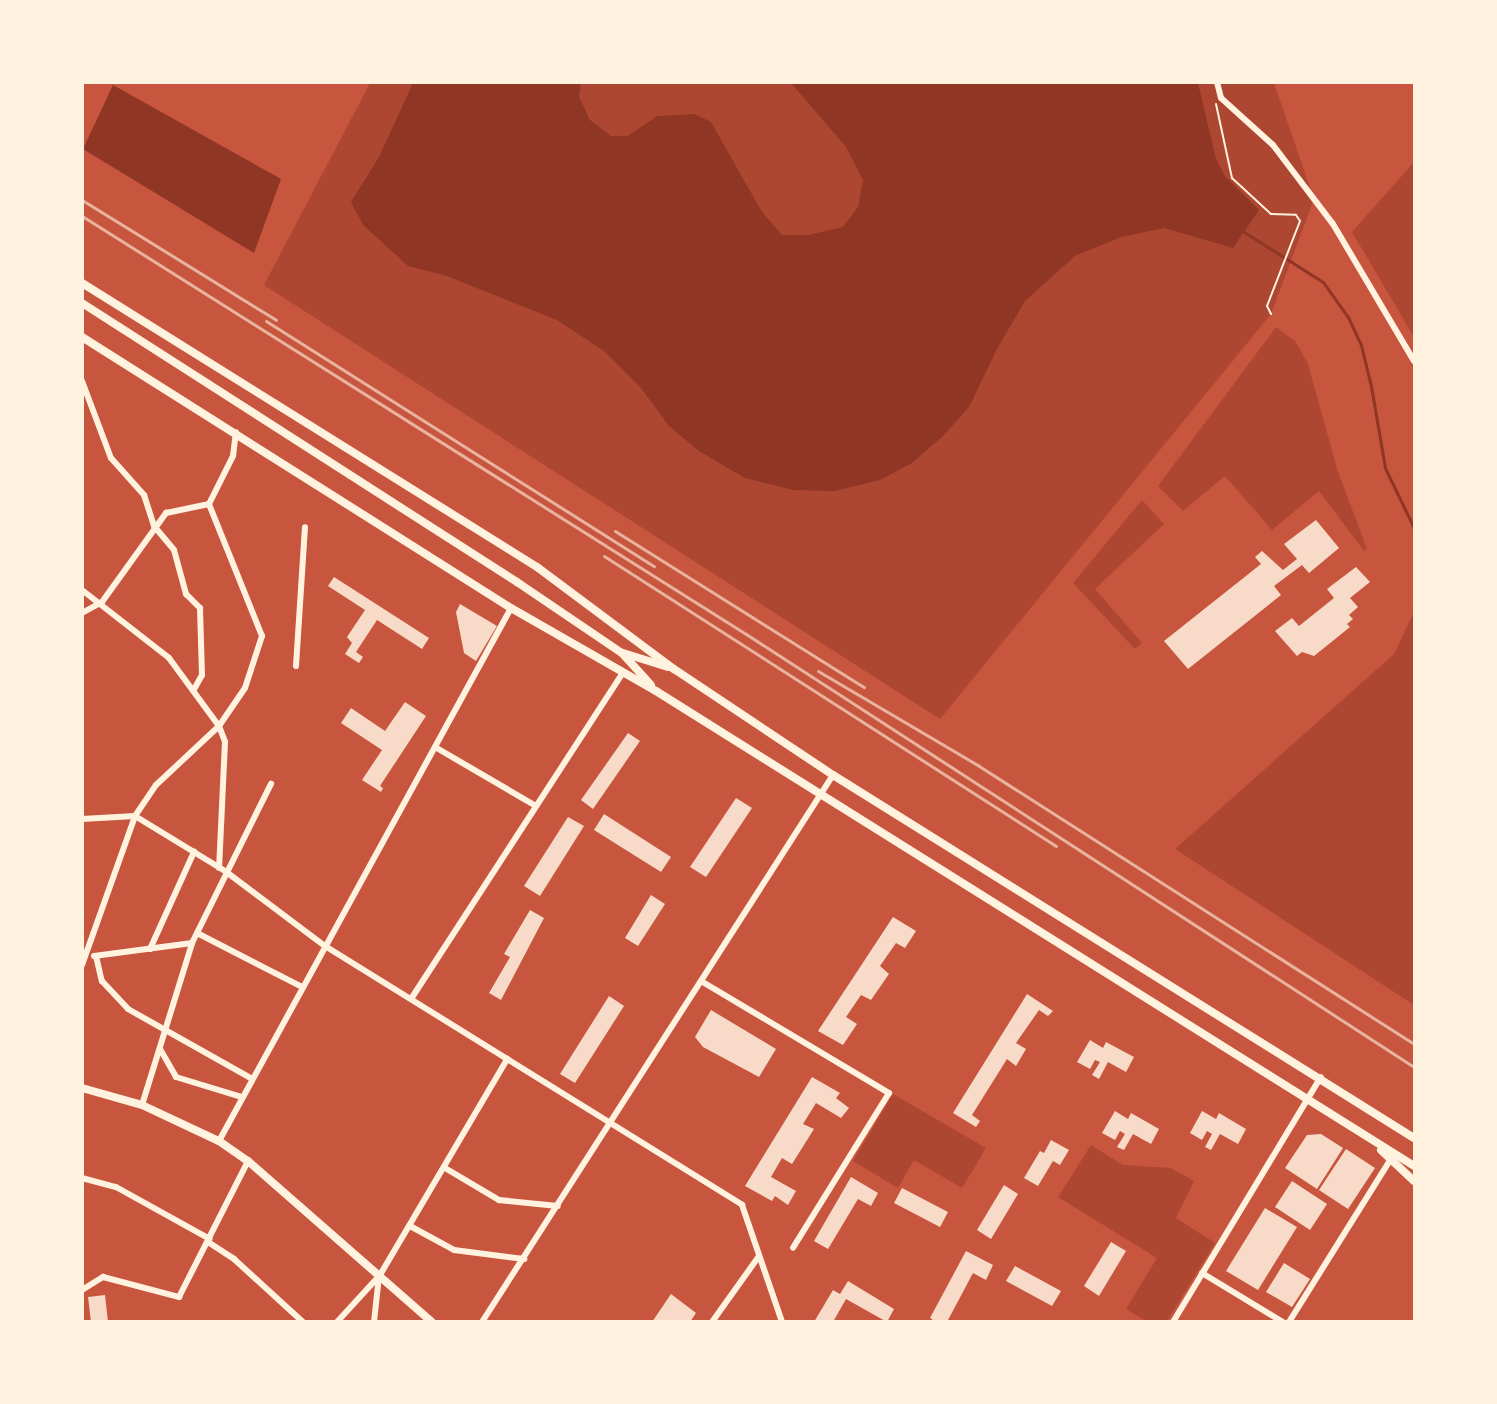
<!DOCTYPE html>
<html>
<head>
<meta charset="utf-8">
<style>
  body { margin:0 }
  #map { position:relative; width:1497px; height:1404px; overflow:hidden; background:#c8553d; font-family:"IBM Plex Serif",serif }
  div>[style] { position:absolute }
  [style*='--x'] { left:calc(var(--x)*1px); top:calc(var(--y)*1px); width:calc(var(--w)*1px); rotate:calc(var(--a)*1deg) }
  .green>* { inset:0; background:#ae4732 }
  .water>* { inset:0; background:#8f3625 }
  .stream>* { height:3px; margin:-1.5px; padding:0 1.5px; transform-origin:1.5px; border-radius:1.5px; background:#8f3625 }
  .building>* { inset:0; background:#f7dbc8 }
  .path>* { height:2px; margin:-1px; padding:0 1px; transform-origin:1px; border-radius:1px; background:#fff3e0 }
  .minor>* { height:6px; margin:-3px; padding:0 3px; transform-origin:3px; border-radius:3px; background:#fff3e0 }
  .tertiary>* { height:8px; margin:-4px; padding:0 4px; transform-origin:4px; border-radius:4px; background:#fff3e0 }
  .secondary>* { height:8px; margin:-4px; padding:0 4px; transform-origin:4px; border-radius:4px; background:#fff3e0 }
  .rail>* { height:3px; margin:-1.5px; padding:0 1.5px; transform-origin:1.5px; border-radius:1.5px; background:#e9b49f }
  span { translate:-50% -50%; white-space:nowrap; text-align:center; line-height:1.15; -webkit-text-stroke:6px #fff3e0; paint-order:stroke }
  .frame { position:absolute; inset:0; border:84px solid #fff3e0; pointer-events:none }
</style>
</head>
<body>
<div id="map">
  <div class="green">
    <div style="clip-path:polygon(370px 83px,1274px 83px,1314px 199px,1271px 314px,940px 719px,264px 285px)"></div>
    <div style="clip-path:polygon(1414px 162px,1414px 337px,1352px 232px)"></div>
    <div style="clip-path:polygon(1276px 327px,1296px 342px,1308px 364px,1338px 472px,1367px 549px,1364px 551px,1319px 491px,1272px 530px,1225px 476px,1183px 511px,1158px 486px)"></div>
    <div style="clip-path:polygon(1142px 500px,1164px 524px,1095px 589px,1142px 643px,1135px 649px,1073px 583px)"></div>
    <div style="clip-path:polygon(1413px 614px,1414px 614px,1414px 1005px,1175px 849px,1394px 654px)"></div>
    <div style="clip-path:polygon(893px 1094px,986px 1148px,962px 1188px,914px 1160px,898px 1188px,853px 1161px)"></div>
    <div style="clip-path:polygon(1091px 1145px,1123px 1165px,1171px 1168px,1194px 1181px,1176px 1218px,1215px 1243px,1167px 1321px,1146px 1321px,1126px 1309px,1157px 1258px,1058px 1197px)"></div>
  </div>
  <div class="water">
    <div style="clip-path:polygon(1198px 83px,1216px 159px,1225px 176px,1259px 210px,1233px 248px,1164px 228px,1121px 237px,1075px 256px,1025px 301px,998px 347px,969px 407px,944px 435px,912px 463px,880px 480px,835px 491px,793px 490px,745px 478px,699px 451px,669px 426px,641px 388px,604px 351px,557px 320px,444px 275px,408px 266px,363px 225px,351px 202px,379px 157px,413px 83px,581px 83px,579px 97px,590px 120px,611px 136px,628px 136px,657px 116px,695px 114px,711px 122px,762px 212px,782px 235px,808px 235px,843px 227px,858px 207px,863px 180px,846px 147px,791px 83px)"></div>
    <div style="clip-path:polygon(113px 85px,281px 179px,254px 253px,83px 149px)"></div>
  </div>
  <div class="stream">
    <div style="--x:1244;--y:232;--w:93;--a:32.3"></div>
    <div style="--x:1323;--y:282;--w:43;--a:54.5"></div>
    <div style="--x:1348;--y:317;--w:31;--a:65"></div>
    <div style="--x:1361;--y:345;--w:42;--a:76.3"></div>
    <div style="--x:1371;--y:386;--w:83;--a:80.3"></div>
    <div style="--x:1385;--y:468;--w:67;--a:64.2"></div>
  </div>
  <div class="building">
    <div style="clip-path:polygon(1316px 520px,1339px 548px,1309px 573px,1302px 565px,1274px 586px,1281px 595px,1188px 669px,1164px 641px,1261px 564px,1255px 557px,1262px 551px,1283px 570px,1297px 559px,1284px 544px)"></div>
    <div style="clip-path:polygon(1356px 567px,1370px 582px,1350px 598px,1358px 607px,1349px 615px,1353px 619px,1347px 624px,1350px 627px,1314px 656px,1302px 652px,1297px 656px,1275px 631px,1292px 618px,1299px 626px,1334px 598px,1327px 589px)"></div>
    <div style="clip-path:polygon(334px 577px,429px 638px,422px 649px,377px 620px,356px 652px,363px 657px,359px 663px,345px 654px,352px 643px,347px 637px,365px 610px,328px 586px)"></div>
    <div style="clip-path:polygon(460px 604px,497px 626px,476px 661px,464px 653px,456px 612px)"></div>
    <div style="clip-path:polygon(405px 702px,426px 716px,380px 786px,383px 788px,381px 792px,362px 780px,382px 750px,341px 723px,351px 708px,385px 731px)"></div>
    <div style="clip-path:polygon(628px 733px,640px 741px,593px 809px,581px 800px)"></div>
    <div style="clip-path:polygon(736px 798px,752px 808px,706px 877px,690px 867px)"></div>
    <div style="clip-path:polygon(604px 814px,671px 857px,661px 872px,594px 830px)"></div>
    <div style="clip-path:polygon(568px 817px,584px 826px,540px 896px,524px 886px)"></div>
    <div style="clip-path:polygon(651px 895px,665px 904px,638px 946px,625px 938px)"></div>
    <div style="clip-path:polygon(530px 910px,544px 918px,501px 1000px,489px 993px,510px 957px,504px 954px)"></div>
    <div style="clip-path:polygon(893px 917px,916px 931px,905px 948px,896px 943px,880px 966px,889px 974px,871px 1000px,861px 995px,846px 1017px,857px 1024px,843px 1045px,818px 1031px)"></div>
    <div style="clip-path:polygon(1027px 994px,1053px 1011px,1048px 1016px,1039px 1010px,1016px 1043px,1026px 1049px,1016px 1066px,1007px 1059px,972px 1115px,980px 1121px,976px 1127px,953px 1113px)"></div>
    <div style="clip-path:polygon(609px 996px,624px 1006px,575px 1083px,560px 1074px)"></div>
    <div style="clip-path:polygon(711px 1010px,776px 1049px,759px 1077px,703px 1047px,695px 1037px)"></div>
    <div style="clip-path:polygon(1090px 1040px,1103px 1048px,1106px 1042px,1134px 1057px,1126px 1072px,1108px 1062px,1099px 1079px,1092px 1075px,1100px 1062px,1095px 1060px,1090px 1069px,1077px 1062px)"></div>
    <div style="clip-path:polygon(812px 1077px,840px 1093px,836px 1098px,849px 1108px,841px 1118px,816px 1103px,803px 1124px,814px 1129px,792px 1164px,782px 1158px,771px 1177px,796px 1191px,788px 1205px,775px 1196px,772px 1201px,745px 1186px)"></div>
    <div style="clip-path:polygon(1115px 1111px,1128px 1119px,1131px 1113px,1159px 1129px,1151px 1144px,1133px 1134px,1124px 1150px,1117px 1147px,1125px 1134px,1120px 1131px,1115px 1140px,1102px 1133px)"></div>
    <div style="clip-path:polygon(1202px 1111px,1216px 1119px,1219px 1113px,1246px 1129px,1238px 1144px,1220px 1134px,1211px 1150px,1205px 1147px,1212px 1134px,1207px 1131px,1202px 1140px,1190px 1133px)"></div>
    <div style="clip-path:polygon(1321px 1134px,1343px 1148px,1317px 1189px,1285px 1168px,1307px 1135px)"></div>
    <div style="clip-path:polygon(1051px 1140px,1069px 1150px,1060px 1165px,1053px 1161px,1038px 1186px,1024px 1178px,1040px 1151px,1044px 1153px)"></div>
    <div style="clip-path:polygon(1346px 1149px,1375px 1168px,1348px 1209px,1319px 1190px)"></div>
    <div style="clip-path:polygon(851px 1177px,878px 1193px,871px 1206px,858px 1199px,828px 1249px,814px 1241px)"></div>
    <div style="clip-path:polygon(1292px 1181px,1327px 1204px,1310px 1230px,1275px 1207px)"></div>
    <div style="clip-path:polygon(1004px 1185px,1018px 1194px,991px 1239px,977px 1230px)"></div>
    <div style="clip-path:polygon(902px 1188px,948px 1212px,940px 1227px,894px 1203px)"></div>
    <div style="clip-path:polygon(1265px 1208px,1297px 1227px,1258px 1290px,1226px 1271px)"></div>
    <div style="clip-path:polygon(1111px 1242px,1126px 1251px,1099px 1296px,1084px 1286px)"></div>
    <div style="clip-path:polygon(966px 1251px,993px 1265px,986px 1280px,973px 1273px,947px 1322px,936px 1322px,930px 1318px)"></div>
    <div style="clip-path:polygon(1284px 1263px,1310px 1279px,1292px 1307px,1266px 1292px)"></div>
    <div style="clip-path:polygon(1015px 1266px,1061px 1291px,1052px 1306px,1006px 1281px)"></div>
    <div style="clip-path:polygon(848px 1281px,894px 1309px,887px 1322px,846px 1299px,833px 1322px,814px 1322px,833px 1290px,840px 1294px)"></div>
    <div style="clip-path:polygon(671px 1294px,696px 1313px,690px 1322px,652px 1322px)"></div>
    <div style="clip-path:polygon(105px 1295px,108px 1322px,91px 1322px,88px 1297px)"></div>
  </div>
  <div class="path">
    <div style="--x:1216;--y:104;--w:76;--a:77.8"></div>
    <div style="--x:1232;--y:178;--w:53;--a:42.7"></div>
    <div style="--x:1271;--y:214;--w:25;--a:2"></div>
    <div style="--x:1296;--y:215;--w:7;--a:56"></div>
    <div style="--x:1300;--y:221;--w:91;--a:111.2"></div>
    <div style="--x:1267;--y:306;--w:9;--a:63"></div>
  </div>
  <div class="minor">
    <div style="--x:1217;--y:82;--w:16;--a:76"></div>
    <div style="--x:1221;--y:98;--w:70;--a:42.1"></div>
    <div style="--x:1273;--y:145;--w:99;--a:52.8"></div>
    <div style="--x:1333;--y:224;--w:159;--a:59.4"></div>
    <div style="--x:82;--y:381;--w:82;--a:69.4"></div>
    <div style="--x:111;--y:458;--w:50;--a:48.3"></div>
    <div style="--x:144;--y:495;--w:33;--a:72"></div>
    <div style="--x:154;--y:526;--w:31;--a:50"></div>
    <div style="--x:174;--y:550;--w:46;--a:74.7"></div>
    <div style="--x:186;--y:594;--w:20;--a:45"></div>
    <div style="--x:200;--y:608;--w:67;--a:88.3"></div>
    <div style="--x:202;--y:675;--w:18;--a:119"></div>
    <div style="--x:209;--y:504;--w:54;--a:-63.4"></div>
    <div style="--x:233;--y:456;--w:24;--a:-83"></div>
    <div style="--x:82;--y:590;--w:110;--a:38"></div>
    <div style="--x:169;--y:658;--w:84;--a:53.7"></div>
    <div style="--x:219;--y:726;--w:17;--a:69"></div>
    <div style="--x:225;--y:742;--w:126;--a:92.7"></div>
    <div style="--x:82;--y:613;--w:23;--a:-29"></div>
    <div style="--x:102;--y:602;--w:110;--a:-54.3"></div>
    <div style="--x:166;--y:513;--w:44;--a:-11.8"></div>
    <div style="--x:296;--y:666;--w:139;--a:-86.3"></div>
    <div style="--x:435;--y:747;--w:117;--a:30.3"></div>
    <div style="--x:82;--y:819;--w:53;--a:-3.2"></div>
    <div style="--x:135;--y:816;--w:105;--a:31.4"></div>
    <div style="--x:225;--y:871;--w:125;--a:36.9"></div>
    <div style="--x:325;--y:946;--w:491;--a:31.8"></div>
    <div style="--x:742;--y:1205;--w:124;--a:71.1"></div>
    <div style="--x:197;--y:933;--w:118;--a:27.2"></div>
    <div style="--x:150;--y:949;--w:107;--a:-65.6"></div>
    <div style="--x:94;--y:956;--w:99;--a:-7.6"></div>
    <div style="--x:96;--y:956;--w:26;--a:77"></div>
    <div style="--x:102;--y:981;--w:38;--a:47"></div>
    <div style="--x:128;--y:1009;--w:142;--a:29.4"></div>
    <div style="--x:82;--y:965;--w:158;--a:-70.4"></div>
    <div style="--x:135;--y:816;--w:37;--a:-56"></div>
    <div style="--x:156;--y:785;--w:86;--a:-43.1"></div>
    <div style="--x:219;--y:726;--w:46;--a:-55.6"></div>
    <div style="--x:245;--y:688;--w:55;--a:-71.9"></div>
    <div style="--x:262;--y:636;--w:142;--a:-111.9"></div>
    <div style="--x:701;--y:981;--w:219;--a:30.8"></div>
    <div style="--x:889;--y:1093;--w:182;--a:121.8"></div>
    <div style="--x:411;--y:999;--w:390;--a:-57"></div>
    <div style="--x:160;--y:1049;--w:32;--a:60"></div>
    <div style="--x:176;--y:1077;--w:69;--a:16.9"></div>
    <div style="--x:142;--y:1105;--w:170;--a:-72.8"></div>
    <div style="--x:192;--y:943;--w:178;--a:-63.6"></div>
    <div style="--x:219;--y:1141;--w:608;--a:-61.28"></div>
    <div style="--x:445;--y:1168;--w:63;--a:30.7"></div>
    <div style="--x:499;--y:1200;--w:59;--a:5.8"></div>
    <div style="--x:82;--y:1178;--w:35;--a:15"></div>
    <div style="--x:116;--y:1187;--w:107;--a:29"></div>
    <div style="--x:410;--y:1226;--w:50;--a:28.6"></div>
    <div style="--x:454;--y:1250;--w:71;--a:7.3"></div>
    <div style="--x:208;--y:1242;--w:31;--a:33"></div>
    <div style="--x:234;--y:1259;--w:93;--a:42.4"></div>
    <div style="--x:1202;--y:1273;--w:95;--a:31.2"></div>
    <div style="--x:82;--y:1290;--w:25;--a:-32"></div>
    <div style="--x:103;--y:1277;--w:79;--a:14.7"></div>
    <div style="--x:179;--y:1297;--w:153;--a:-63.1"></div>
    <div style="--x:337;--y:1322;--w:64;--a:-47.5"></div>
    <div style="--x:380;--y:1275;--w:251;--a:-59.5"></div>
    <div style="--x:374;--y:1322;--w:46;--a:-83.8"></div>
    <div style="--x:482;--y:1322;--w:650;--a:-57.31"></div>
    <div style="--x:712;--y:1322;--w:81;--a:-54.5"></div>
    <div style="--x:1173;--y:1322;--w:286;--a:-58.9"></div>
    <div style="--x:1289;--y:1322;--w:195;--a:-58"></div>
  </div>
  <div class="tertiary">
    <div style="--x:82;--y:1088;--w:62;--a:15.8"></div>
    <div style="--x:142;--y:1105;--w:85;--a:25.1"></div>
    <div style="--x:219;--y:1141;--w:35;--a:35"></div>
    <div style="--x:248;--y:1161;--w:244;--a:41.2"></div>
  </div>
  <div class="secondary">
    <div style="--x:82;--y:283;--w:536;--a:31.97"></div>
    <div style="--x:537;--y:567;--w:171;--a:36.7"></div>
    <div style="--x:674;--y:669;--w:191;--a:33.7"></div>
    <div style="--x:833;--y:775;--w:685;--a:32"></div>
    <div style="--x:82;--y:303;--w:517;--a:32.68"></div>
    <div style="--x:517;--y:582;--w:127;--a:34.1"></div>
    <div style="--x:622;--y:653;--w:43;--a:47.8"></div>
    <div style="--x:82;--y:337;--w:507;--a:32.28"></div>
    <div style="--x:511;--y:608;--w:167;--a:29.8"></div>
    <div style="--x:656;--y:691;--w:895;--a:32.07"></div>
    <div style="--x:623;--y:653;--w:47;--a:17.3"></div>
    <div style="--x:1381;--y:1150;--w:45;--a:43.2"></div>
  </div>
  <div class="rail">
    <div style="--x:82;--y:200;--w:228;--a:31.7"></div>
    <div style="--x:82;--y:216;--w:785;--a:32.19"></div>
    <div style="--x:746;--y:634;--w:796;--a:32.95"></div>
    <div style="--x:266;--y:321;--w:459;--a:32.3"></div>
    <div style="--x:615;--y:531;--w:294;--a:32.1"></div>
    <div style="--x:604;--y:556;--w:537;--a:32.68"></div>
    <div style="--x:818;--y:671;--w:187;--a:30.5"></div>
    <div style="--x:979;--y:766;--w:516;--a:32.58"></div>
  </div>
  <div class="frame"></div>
</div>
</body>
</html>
